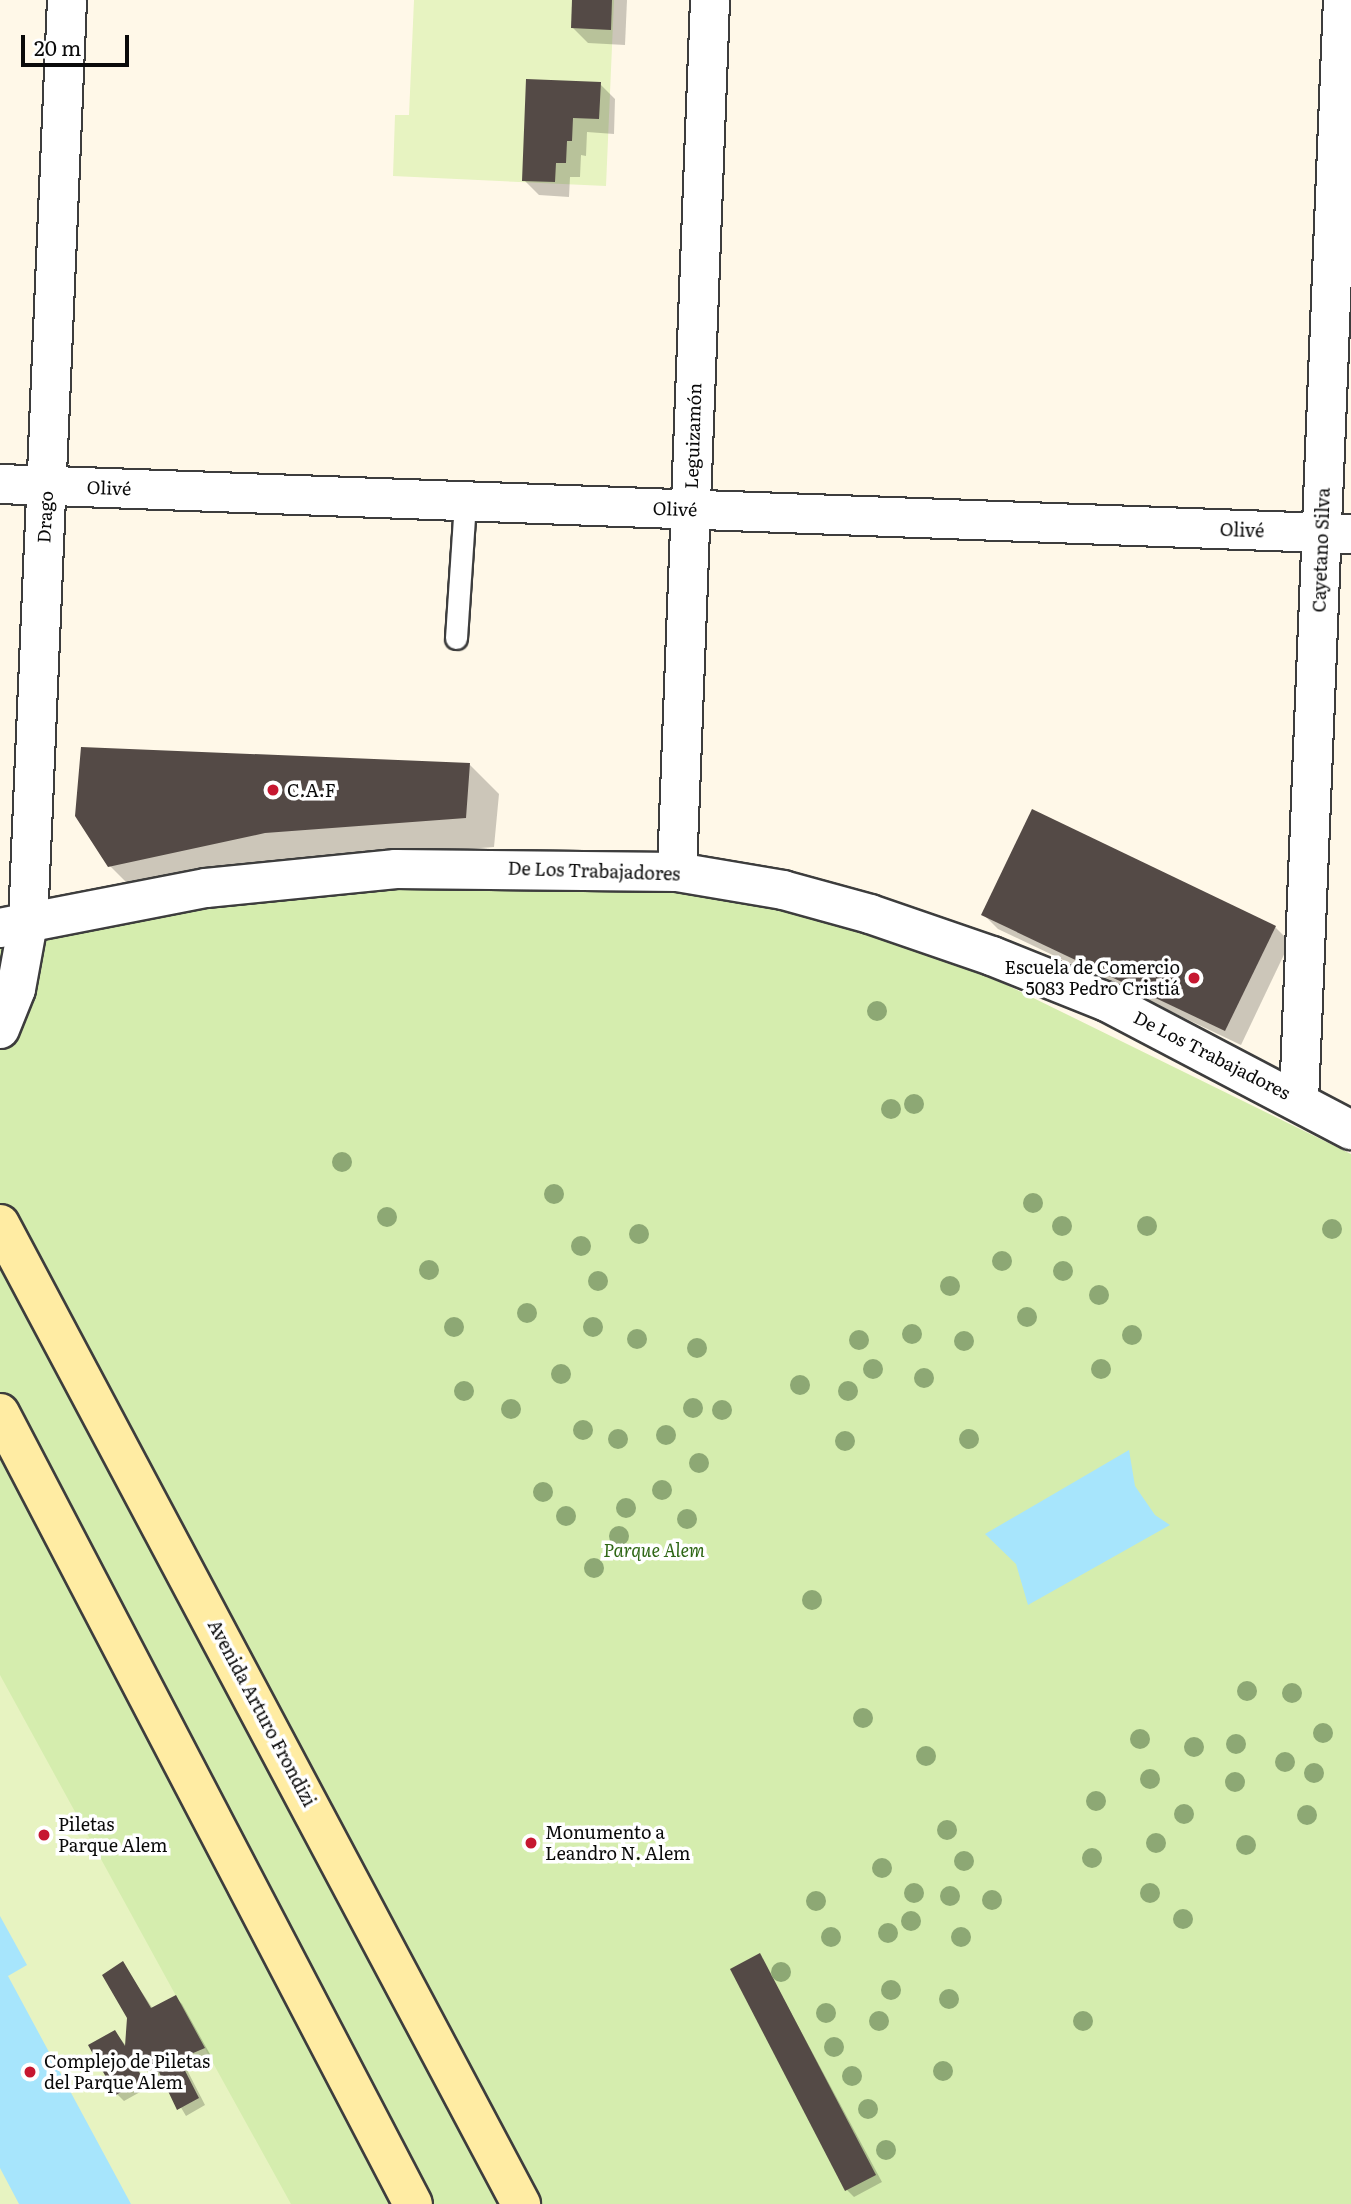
<!DOCTYPE html>
<html>
<head>
<meta charset="utf-8">
<style>
  body { margin:0 }
  #map { position:relative; width:1351px; height:2204px; overflow:hidden; background:#fff8e8; font-family:Literata,serif }
  div>[style] { position:absolute }
  [style*='--x'] { left:calc(var(--x)*1px); top:calc(var(--y)*1px); width:calc(var(--w)*1px); rotate:calc(var(--a)*1deg) }
  .green>* { inset:0; background:#d5edae }
  .pitch>* { inset:0; background:#e7f3c1 }
  .water>* { inset:0; background:#a7e5fc }
  .shadow>* { inset:0; background:#0003 }
  .building>* { inset:0; background:#544a46 }
  .roads { filter:drop-shadow(2px 0 #3d3d3d) drop-shadow(-2px 0 #3d3d3d) drop-shadow(0 2px #3d3d3d) drop-shadow(0 -2px #3d3d3d) }
  .lane>* { height:21px; margin:-10.5px; padding:0 10.5px; transform-origin:10.5px; border-radius:10.5px; background:#fff }
  .street>* { height:38px; margin:-19px; padding:0 19px; transform-origin:19px; border-radius:19px; background:#fff }
  .secondary>* { height:38px; margin:-19px; padding:0 19px; transform-origin:19px; border-radius:19px; background:#ffeca3 }
  .trees>* { width:20px; height:20px; margin:-10px; border-radius:50%; background:#8da874 }
  .dots>* { width:19px; height:19px; translate:-50% -50%; box-sizing:border-box; border:4px solid #fff; border-radius:50% }
  span { translate:-50% -50%; white-space:nowrap; text-align:center; line-height:1.15; -webkit-text-stroke:7px #fff; paint-order:stroke }
  .street-label { font-size:18px; color:#0a0a0a }
  .poi-label { font-size:18px; color:#0a0a0a }
  .left { translate:0 -50%; text-align:left }
  .right { translate:-100% -50%; text-align:right }
  .park-label { font-size:18px; color:#2f6716; font-style:italic }
  .scale { position:absolute; left:21px; top:35px; width:108px; height:32px; box-sizing:border-box; border:4px solid #0a0a0a; border-top:0; padding-left:9px; font-size:21px; line-height:24px; white-space:nowrap; color:#0a0a0a; -webkit-text-stroke:5px #fff; paint-order:stroke }
</style>
</head>
<body>
<div id="map">
  <div class="green">
    <div style="clip-path:polygon(443px 882px,649px 888px,837px 918px,1007px 985px,1351px 1154px,1351px 2204px,0 2204px,0 938px,13px 943px,250px 901px)"></div>
  </div>
  <div class="pitch">
    <div style="clip-path:polygon(414px 0,614px 0,606px 186px,393px 176px,395px 115px,409px 115px)"></div>
    <div style="clip-path:polygon(0 1675px,192px 2025px,291px 2204px,0 2204px)"></div>
  </div>
  <div class="water">
    <div style="clip-path:polygon(1129px 1450px,1135px 1486px,1155px 1515px,1170px 1525px,1028px 1605px,1016px 1564px,985px 1534px)"></div>
    <div style="clip-path:polygon(0 1916px,27px 1965px,8px 1976px,131px 2204px,19px 2204px,0 2168px)"></div>
  </div>
  <div class="shadow">
    <div style="clip-path:polygon(574px 0,627px 0,625px 45px,588px 43px,572px 27px)"></div>
    <div style="clip-path:polygon(600px 84px,615px 99px,614px 134px,587px 132px,586px 156px,581px 155px,580px 177px,570px 177px,569px 197px,539px 195px,524px 180px)"></div>
    <div style="clip-path:polygon(470px 765px,499px 794px,494px 847px,295px 862px,139px 895px,110px 866px)"></div>
    <div style="clip-path:polygon(983px 914px,1275px 927px,1290px 942px,1241px 1045px,998px 929px)"></div>
    <div style="clip-path:polygon(760px 1955px,882px 2182px,854px 2197px,847px 2190px)"></div>
    <div style="clip-path:polygon(123px 1964px,153px 2009px,175px 1997px,182px 2004px,211px 2056px,185px 2066px,205px 2105px,186px 2116px,163px 2077px,138px 2068px,149px 2087px,124px 2101px,117px 2094px,115px 2032px,127px 2047px,129px 2018px)"></div>
  </div>
  <div class="building">
    <div style="clip-path:polygon(572px 0,612px 0,611px 30px,571px 28px)"></div>
    <div style="clip-path:polygon(526px 79px,601px 82px,599px 119px,573px 118px,572px 141px,567px 141px,566px 163px,556px 163px,555px 182px,522px 181px)"></div>
    <div style="clip-path:polygon(81px 747px,470px 763px,466px 818px,265px 833px,108px 867px,75px 816px)"></div>
    <div style="clip-path:polygon(1032px 809px,1276px 926px,1225px 1031px,981px 915px)"></div>
    <div style="clip-path:polygon(760px 1953px,876px 2175px,845px 2191px,730px 1969px)"></div>
    <div style="clip-path:polygon(123px 1961px,151px 2008px,176px 1995px,205px 2048px,179px 2059px,199px 2098px,177px 2110px,159px 2072px,134px 2063px,143px 2079px,116px 2095px,88px 2045px,115px 2030px,125px 2046px,127px 2018px,102px 1975px)"></div>
  </div>
  <div class="roads">
    <div class="lane">
      <div style="--x:456;--y:638;--w:137;--a:-86.2"></div>
    </div>
    <div class="street">
      <div style="--x:0;--y:484;--w:1352;--a:2.12"></div>
      <div style="--x:677;--y:872;--w:873;--a:-87.83"></div>
      <div style="--x:0;--y:928;--w:210;--a:-11"></div>
      <div style="--x:206;--y:888;--w:191;--a:-5.7"></div>
      <div style="--x:396;--y:869;--w:281;--a:0.6"></div>
      <div style="--x:677;--y:872;--w:108;--a:9.6"></div>
      <div style="--x:783;--y:890;--w:90;--a:15.4"></div>
      <div style="--x:870;--y:914;--w:129;--a:19"></div>
      <div style="--x:992;--y:956;--w:124;--a:21.8"></div>
      <div style="--x:1107;--y:1002;--w:276;--a:27.7"></div>
      <div style="--x:0;--y:1029;--w:43;--a:-68.2"></div>
      <div style="--x:16;--y:989;--w:67;--a:-79.7"></div>
      <div style="--x:28;--y:923;--w:924;--a:-87.58"></div>
      <div style="--x:1299;--y:1100;--w:1101;--a:-87.71"></div>
    </div>
    <div class="secondary">
      <div style="--x:0;--y:1224;--w:1110;--a:62"></div>
      <div style="--x:0;--y:1413;--w:892;--a:62.43"></div>
    </div>
  </div>
  <div class="trees">
    <div style="left:877px;top:1011px"></div>
    <div style="left:914px;top:1104px"></div>
    <div style="left:891px;top:1109px"></div>
    <div style="left:342px;top:1162px"></div>
    <div style="left:554px;top:1194px"></div>
    <div style="left:1033px;top:1203px"></div>
    <div style="left:387px;top:1217px"></div>
    <div style="left:1062px;top:1226px"></div>
    <div style="left:1147px;top:1226px"></div>
    <div style="left:1332px;top:1229px"></div>
    <div style="left:639px;top:1234px"></div>
    <div style="left:581px;top:1246px"></div>
    <div style="left:1002px;top:1261px"></div>
    <div style="left:429px;top:1270px"></div>
    <div style="left:1063px;top:1271px"></div>
    <div style="left:598px;top:1281px"></div>
    <div style="left:950px;top:1286px"></div>
    <div style="left:1099px;top:1295px"></div>
    <div style="left:527px;top:1313px"></div>
    <div style="left:1027px;top:1317px"></div>
    <div style="left:454px;top:1327px"></div>
    <div style="left:593px;top:1327px"></div>
    <div style="left:912px;top:1334px"></div>
    <div style="left:1132px;top:1335px"></div>
    <div style="left:637px;top:1339px"></div>
    <div style="left:859px;top:1340px"></div>
    <div style="left:964px;top:1341px"></div>
    <div style="left:697px;top:1348px"></div>
    <div style="left:873px;top:1369px"></div>
    <div style="left:1101px;top:1369px"></div>
    <div style="left:561px;top:1374px"></div>
    <div style="left:924px;top:1378px"></div>
    <div style="left:800px;top:1385px"></div>
    <div style="left:464px;top:1391px"></div>
    <div style="left:848px;top:1391px"></div>
    <div style="left:693px;top:1408px"></div>
    <div style="left:511px;top:1409px"></div>
    <div style="left:722px;top:1410px"></div>
    <div style="left:583px;top:1430px"></div>
    <div style="left:666px;top:1435px"></div>
    <div style="left:618px;top:1439px"></div>
    <div style="left:969px;top:1439px"></div>
    <div style="left:845px;top:1441px"></div>
    <div style="left:699px;top:1463px"></div>
    <div style="left:662px;top:1490px"></div>
    <div style="left:543px;top:1492px"></div>
    <div style="left:626px;top:1508px"></div>
    <div style="left:566px;top:1516px"></div>
    <div style="left:687px;top:1519px"></div>
    <div style="left:619px;top:1536px"></div>
    <div style="left:594px;top:1568px"></div>
    <div style="left:812px;top:1600px"></div>
    <div style="left:1247px;top:1691px"></div>
    <div style="left:1292px;top:1693px"></div>
    <div style="left:863px;top:1718px"></div>
    <div style="left:1323px;top:1733px"></div>
    <div style="left:1140px;top:1739px"></div>
    <div style="left:1236px;top:1744px"></div>
    <div style="left:1194px;top:1747px"></div>
    <div style="left:926px;top:1756px"></div>
    <div style="left:1285px;top:1762px"></div>
    <div style="left:1314px;top:1773px"></div>
    <div style="left:1150px;top:1779px"></div>
    <div style="left:1235px;top:1782px"></div>
    <div style="left:1096px;top:1801px"></div>
    <div style="left:1184px;top:1814px"></div>
    <div style="left:1307px;top:1815px"></div>
    <div style="left:947px;top:1830px"></div>
    <div style="left:1156px;top:1843px"></div>
    <div style="left:1246px;top:1845px"></div>
    <div style="left:1092px;top:1858px"></div>
    <div style="left:964px;top:1861px"></div>
    <div style="left:882px;top:1868px"></div>
    <div style="left:914px;top:1893px"></div>
    <div style="left:1150px;top:1893px"></div>
    <div style="left:950px;top:1896px"></div>
    <div style="left:992px;top:1900px"></div>
    <div style="left:816px;top:1901px"></div>
    <div style="left:1183px;top:1919px"></div>
    <div style="left:911px;top:1921px"></div>
    <div style="left:888px;top:1933px"></div>
    <div style="left:831px;top:1937px"></div>
    <div style="left:961px;top:1937px"></div>
    <div style="left:781px;top:1972px"></div>
    <div style="left:891px;top:1990px"></div>
    <div style="left:949px;top:1999px"></div>
    <div style="left:826px;top:2013px"></div>
    <div style="left:879px;top:2021px"></div>
    <div style="left:1083px;top:2021px"></div>
    <div style="left:834px;top:2047px"></div>
    <div style="left:943px;top:2071px"></div>
    <div style="left:852px;top:2076px"></div>
    <div style="left:868px;top:2109px"></div>
    <div style="left:886px;top:2150px"></div>
  </div>
  <div class="dots">
    <div style="left:273px;top:790px;background:#c61730"></div>
    <div style="left:1194px;top:978px;background:#c61730"></div>
    <div style="left:44px;top:1835px;background:#c61730"></div>
    <div style="left:531px;top:1843px;background:#c61730"></div>
    <div style="left:30px;top:2072px;background:#c61730"></div>
  </div>
  <div class="street-label">
    <span style="left:693px;top:436px;rotate:-88deg">Leguizamón</span>
    <span style="left:109px;top:488px;rotate:2deg">Olivé</span>
    <span style="left:675px;top:509px;rotate:2deg">Olivé</span>
    <span style="left:45px;top:517px;rotate:-87deg">Drago</span>
    <span style="left:1242px;top:530px;rotate:2deg">Olivé</span>
    <span style="left:1321px;top:550px;rotate:-88deg">Cayetano Silva</span>
    <span style="left:594px;top:871px;rotate:2deg">De Los Trabajadores</span>
    <span style="left:1212px;top:1055px;rotate:27deg">De Los Trabajadores</span>
    <span style="left:262px;top:1713px;rotate:62deg">Avenida Arturo Frondizi</span>
  </div>
  <div class="poi-label">
    <span class="left" style="left:287px;top:790px">C.A.F</span>
    <span class="right" style="left:1180px;top:978px">Escuela de Comercio<br>5083 Pedro Cristiá</span>
    <span class="left" style="left:58px;top:1835px">Piletas<br>Parque Alem</span>
    <span class="left" style="left:545px;top:1843px">Monumento a<br>Leandro N. Alem</span>
    <span class="left" style="left:44px;top:2072px">Complejo de Piletas<br>del Parque Alem</span>
  </div>
  <div class="park-label">
    <span style="left:654px;top:1550px">Parque Alem</span>
  </div>
  <div class="scale">20 m</div>
</div>
</body>
</html>
